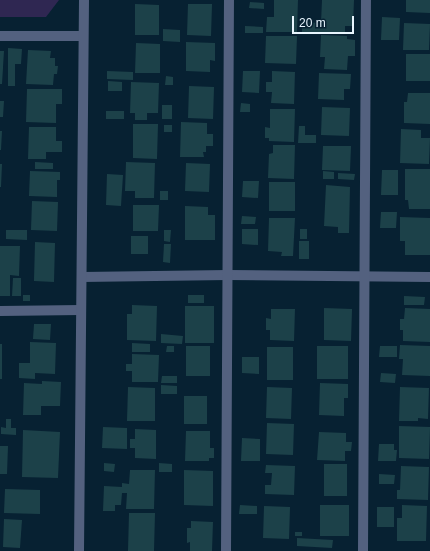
<!DOCTYPE html>
<html>
<head>
<meta charset="utf-8">
<style>
  body { margin:0 }
  #map { position:relative; width:430px; height:551px; overflow:hidden; background:#072132; font-family:Arial,sans-serif }
  div>[style] { position:absolute }
  [style*='--x'] { left:calc(var(--x)*1px); top:calc(var(--y)*1px); width:calc(var(--w)*1px); rotate:calc(var(--a)*1deg) }
  .green>* { inset:0; background:#2f2752 }
  .building>* { inset:0; background:#1c4149 }
  .minor>* { height:10px; margin:-5px; padding:0 5px; transform-origin:5px; border-radius:5px; background:#53617f }
  span { translate:-50% -50%; white-space:nowrap; text-align:center; line-height:1.15; -webkit-text-stroke:3.5px #072132; paint-order:stroke }
  .scale { position:absolute; left:292px; top:16px; width:62px; height:18px; box-sizing:border-box; border:2px solid #e8f5fe; border-top:0; padding-left:5px; font-size:12px; line-height:14px; white-space:nowrap; color:#e8f5fe; -webkit-text-stroke:3px #072132; paint-order:stroke }
</style>
</head>
<body>
<div id="map">
  <div class="green">
    <div style="clip-path:polygon(0 0,59px 0,46px 17px,0 17px)"></div>
  </div>
  <div class="building">
    <div style="clip-path:polygon(274px 0,298px 0,297px 32px,266px 32px,267px 17px,274px 17px)"></div>
    <div style="clip-path:polygon(322px 0,354px 0,353px 26px,345px 26px,345px 34px,302px 32px,302px 22px,321px 23px)"></div>
    <div style="clip-path:polygon(406px 0,430px 0,430px 13px,406px 12px)"></div>
    <div style="clip-path:polygon(250px 2px,264px 3px,264px 9px,249px 8px)"></div>
    <div style="clip-path:polygon(135px 4px,159px 5px,159px 35px,135px 35px)"></div>
    <div style="clip-path:polygon(188px 4px,212px 4px,211px 36px,187px 35px)"></div>
    <div style="clip-path:polygon(382px 17px,400px 18px,399px 40px,381px 40px)"></div>
    <div style="clip-path:polygon(404px 23px,430px 24px,429px 50px,403px 50px)"></div>
    <div style="clip-path:polygon(245px 26px,263px 27px,263px 33px,245px 33px)"></div>
    <div style="clip-path:polygon(163px 29px,180px 30px,180px 42px,163px 41px)"></div>
    <div style="clip-path:polygon(321px 35px,347px 36px,347px 39px,355px 40px,355px 56px,348px 56px,347px 70px,324px 69px,325px 57px,320px 57px)"></div>
    <div style="clip-path:polygon(266px 36px,297px 36px,296px 64px,265px 63px)"></div>
    <div style="clip-path:polygon(186px 42px,215px 43px,215px 61px,210px 60px,210px 72px,186px 71px)"></div>
    <div style="clip-path:polygon(136px 43px,160px 44px,160px 73px,135px 73px)"></div>
    <div style="clip-path:polygon(8px 48px,22px 49px,21px 64px,15px 64px,15px 86px,8px 86px)"></div>
    <div style="clip-path:polygon(28px 50px,51px 51px,50px 58px,55px 58px,55px 66px,58px 66px,57px 74px,54px 74px,53px 85px,26px 84px)"></div>
    <div style="clip-path:polygon(0 51px,4px 51px,2px 84px,0 84px)"></div>
    <div style="clip-path:polygon(406px 54px,430px 54px,430px 81px,406px 81px)"></div>
    <div style="clip-path:polygon(107px 71px,133px 72px,133px 80px,107px 79px)"></div>
    <div style="clip-path:polygon(243px 71px,260px 71px,259px 93px,242px 92px)"></div>
    <div style="clip-path:polygon(272px 71px,295px 72px,294px 104px,271px 103px,272px 92px,266px 92px,266px 82px,272px 82px)"></div>
    <div style="clip-path:polygon(319px 73px,351px 74px,350px 89px,344px 89px,344px 100px,318px 99px)"></div>
    <div style="clip-path:polygon(166px 76px,173px 77px,173px 85px,165px 85px)"></div>
    <div style="clip-path:polygon(108px 81px,122px 82px,122px 91px,108px 91px)"></div>
    <div style="clip-path:polygon(131px 82px,159px 83px,158px 113px,147px 113px,147px 120px,135px 120px,135px 113px,130px 113px)"></div>
    <div style="clip-path:polygon(189px 86px,214px 87px,213px 119px,188px 118px)"></div>
    <div style="clip-path:polygon(27px 89px,62px 89px,62px 104px,56px 104px,56px 123px,26px 122px)"></div>
    <div style="clip-path:polygon(408px 93px,430px 93px,430px 124px,404px 123px,404px 102px,407px 102px)"></div>
    <div style="clip-path:polygon(0 101px,4px 101px,3px 117px,0 117px)"></div>
    <div style="clip-path:polygon(241px 103px,250px 104px,250px 112px,240px 112px)"></div>
    <div style="clip-path:polygon(162px 105px,172px 105px,172px 119px,162px 119px)"></div>
    <div style="clip-path:polygon(322px 107px,350px 108px,349px 136px,321px 135px)"></div>
    <div style="clip-path:polygon(270px 109px,295px 109px,294px 142px,269px 141px,269px 138px,265px 138px,265px 127px,270px 128px)"></div>
    <div style="clip-path:polygon(106px 111px,124px 111px,124px 119px,106px 119px)"></div>
    <div style="clip-path:polygon(181px 122px,207px 123px,207px 134px,213px 134px,213px 146px,206px 146px,206px 152px,203px 152px,204px 157px,180px 157px)"></div>
    <div style="clip-path:polygon(133px 124px,158px 124px,157px 159px,133px 158px)"></div>
    <div style="clip-path:polygon(164px 125px,172px 125px,172px 132px,164px 132px)"></div>
    <div style="clip-path:polygon(299px 126px,305px 126px,305px 135px,316px 135px,316px 143px,298px 143px)"></div>
    <div style="clip-path:polygon(29px 127px,56px 127px,56px 141px,62px 141px,62px 152px,46px 152px,46px 159px,28px 159px)"></div>
    <div style="clip-path:polygon(401px 129px,421px 130px,421px 138px,430px 138px,429px 164px,400px 163px)"></div>
    <div style="clip-path:polygon(0 131px,2px 131px,1px 150px,0 150px)"></div>
    <div style="clip-path:polygon(273px 145px,295px 145px,294px 179px,268px 178px,269px 154px,273px 153px)"></div>
    <div style="clip-path:polygon(323px 146px,351px 146px,350px 171px,322px 170px)"></div>
    <div style="clip-path:polygon(35px 162px,53px 163px,53px 169px,35px 169px)"></div>
    <div style="clip-path:polygon(126px 162px,155px 163px,154px 198px,135px 198px,135px 191px,125px 191px)"></div>
    <div style="clip-path:polygon(186px 163px,210px 164px,209px 192px,185px 191px)"></div>
    <div style="clip-path:polygon(0 164px,2px 164px,1px 187px,0 187px)"></div>
    <div style="clip-path:polygon(405px 169px,430px 169px,430px 209px,409px 209px,408px 200px,405px 200px)"></div>
    <div style="clip-path:polygon(382px 170px,398px 170px,398px 195px,381px 195px)"></div>
    <div style="clip-path:polygon(30px 171px,60px 172px,60px 180px,57px 180px,57px 197px,29px 196px)"></div>
    <div style="clip-path:polygon(323px 171px,334px 172px,334px 179px,323px 179px)"></div>
    <div style="clip-path:polygon(338px 173px,355px 174px,354px 180px,338px 179px)"></div>
    <div style="clip-path:polygon(107px 174px,123px 175px,121px 206px,106px 205px)"></div>
    <div style="clip-path:polygon(243px 181px,259px 181px,258px 198px,242px 197px)"></div>
    <div style="clip-path:polygon(269px 182px,295px 182px,295px 211px,269px 211px)"></div>
    <div style="clip-path:polygon(326px 185px,350px 187px,349px 233px,338px 233px,338px 227px,324px 226px)"></div>
    <div style="clip-path:polygon(160px 191px,168px 191px,168px 200px,160px 200px)"></div>
    <div style="clip-path:polygon(32px 201px,58px 202px,57px 231px,31px 230px)"></div>
    <div style="clip-path:polygon(133px 205px,159px 205px,158px 231px,133px 231px)"></div>
    <div style="clip-path:polygon(185px 206px,208px 207px,208px 215px,215px 215px,215px 240px,185px 240px)"></div>
    <div style="clip-path:polygon(381px 212px,397px 212px,396px 228px,380px 228px)"></div>
    <div style="clip-path:polygon(242px 216px,256px 217px,255px 224px,241px 224px)"></div>
    <div style="clip-path:polygon(400px 217px,430px 218px,430px 255px,405px 255px,405px 241px,400px 241px)"></div>
    <div style="clip-path:polygon(269px 218px,295px 218px,293px 256px,281px 256px,282px 252px,268px 251px)"></div>
    <div style="clip-path:polygon(242px 229px,258px 229px,258px 245px,242px 244px)"></div>
    <div style="clip-path:polygon(300px 229px,307px 229px,307px 239px,300px 239px)"></div>
    <div style="clip-path:polygon(6px 230px,27px 230px,27px 240px,6px 239px)"></div>
    <div style="clip-path:polygon(164px 230px,171px 230px,170px 242px,164px 241px)"></div>
    <div style="clip-path:polygon(131px 236px,148px 236px,148px 254px,131px 254px)"></div>
    <div style="clip-path:polygon(299px 241px,309px 241px,309px 259px,299px 259px)"></div>
    <div style="clip-path:polygon(35px 242px,55px 243px,54px 282px,34px 281px)"></div>
    <div style="clip-path:polygon(164px 244px,171px 244px,170px 263px,163px 262px)"></div>
    <div style="clip-path:polygon(0 246px,20px 246px,19px 276px,10px 275px,10px 296px,0 296px)"></div>
    <div style="clip-path:polygon(13px 278px,21px 278px,21px 296px,12px 296px)"></div>
    <div style="clip-path:polygon(23px 295px,30px 295px,30px 301px,23px 301px)"></div>
    <div style="clip-path:polygon(188px 295px,204px 295px,204px 303px,188px 303px)"></div>
    <div style="clip-path:polygon(404px 296px,425px 297px,424px 305px,404px 305px)"></div>
    <div style="clip-path:polygon(132px 305px,157px 306px,156px 341px,127px 340px,127px 314px,132px 314px)"></div>
    <div style="clip-path:polygon(185px 306px,214px 306px,214px 343px,185px 343px)"></div>
    <div style="clip-path:polygon(324px 308px,352px 309px,351px 341px,324px 340px)"></div>
    <div style="clip-path:polygon(405px 308px,430px 309px,430px 342px,403px 341px,403px 330px,400px 330px,400px 319px,404px 319px)"></div>
    <div style="clip-path:polygon(271px 309px,295px 309px,294px 341px,270px 340px,270px 330px,266px 330px,266px 318px,271px 319px)"></div>
    <div style="clip-path:polygon(34px 324px,51px 324px,50px 340px,33px 339px)"></div>
    <div style="clip-path:polygon(161px 334px,183px 336px,182px 344px,161px 343px)"></div>
    <div style="clip-path:polygon(30px 342px,56px 343px,55px 374px,35px 373px,35px 379px,19px 378px,19px 363px,30px 363px)"></div>
    <div style="clip-path:polygon(132px 343px,150px 344px,150px 352px,132px 352px)"></div>
    <div style="clip-path:polygon(0 344px,2px 344px,2px 379px,0 379px)"></div>
    <div style="clip-path:polygon(400px 345px,430px 346px,430px 376px,402px 375px,403px 359px,399px 359px)"></div>
    <div style="clip-path:polygon(167px 346px,174px 346px,174px 352px,166px 352px)"></div>
    <div style="clip-path:polygon(186px 346px,210px 346px,210px 376px,186px 376px)"></div>
    <div style="clip-path:polygon(317px 346px,348px 346px,348px 379px,317px 379px)"></div>
    <div style="clip-path:polygon(380px 346px,397px 346px,397px 357px,379px 357px)"></div>
    <div style="clip-path:polygon(267px 347px,293px 347px,293px 380px,267px 380px)"></div>
    <div style="clip-path:polygon(132px 354px,159px 355px,158px 382px,132px 382px,132px 371px,126px 371px,126px 364px,132px 364px)"></div>
    <div style="clip-path:polygon(242px 357px,259px 357px,259px 374px,242px 373px)"></div>
    <div style="clip-path:polygon(381px 373px,396px 374px,395px 383px,380px 382px)"></div>
    <div style="clip-path:polygon(162px 376px,177px 376px,177px 383px,161px 383px)"></div>
    <div style="clip-path:polygon(42px 381px,61px 382px,60px 406px,41px 406px,41px 415px,23px 415px,24px 383px,42px 384px)"></div>
    <div style="clip-path:polygon(320px 383px,348px 384px,348px 398px,344px 398px,344px 416px,319px 415px)"></div>
    <div style="clip-path:polygon(161px 385px,177px 386px,177px 394px,161px 394px)"></div>
    <div style="clip-path:polygon(128px 387px,155px 388px,155px 421px,127px 421px)"></div>
    <div style="clip-path:polygon(267px 387px,292px 388px,291px 419px,266px 418px)"></div>
    <div style="clip-path:polygon(400px 387px,429px 388px,428px 419px,418px 418px,418px 421px,399px 421px)"></div>
    <div style="clip-path:polygon(184px 396px,207px 396px,207px 424px,184px 424px)"></div>
    <div style="clip-path:polygon(6px 419px,11px 419px,11px 428px,16px 428px,16px 435px,1px 434px,1px 427px,6px 428px)"></div>
    <div style="clip-path:polygon(267px 423px,294px 424px,293px 455px,266px 454px)"></div>
    <div style="clip-path:polygon(399px 426px,430px 427px,429px 459px,399px 458px)"></div>
    <div style="clip-path:polygon(103px 427px,127px 428px,127px 449px,102px 448px)"></div>
    <div style="clip-path:polygon(135px 429px,156px 430px,156px 459px,135px 458px,135px 448px,130px 448px,130px 439px,135px 439px)"></div>
    <div style="clip-path:polygon(23px 430px,60px 432px,58px 478px,22px 477px)"></div>
    <div style="clip-path:polygon(186px 431px,210px 431px,210px 448px,214px 448px,214px 458px,209px 458px,209px 461px,185px 461px)"></div>
    <div style="clip-path:polygon(319px 432px,346px 433px,346px 442px,352px 442px,351px 451px,345px 451px,345px 461px,317px 460px)"></div>
    <div style="clip-path:polygon(242px 438px,260px 439px,260px 461px,241px 461px)"></div>
    <div style="clip-path:polygon(379px 444px,394px 444px,394px 450px,397px 450px,396px 461px,378px 461px)"></div>
    <div style="clip-path:polygon(0 446px,8px 446px,7px 474px,0 474px)"></div>
    <div style="clip-path:polygon(104px 463px,115px 464px,114px 472px,104px 471px)"></div>
    <div style="clip-path:polygon(159px 463px,172px 464px,172px 472px,159px 472px)"></div>
    <div style="clip-path:polygon(324px 464px,347px 464px,347px 496px,324px 496px)"></div>
    <div style="clip-path:polygon(266px 465px,295px 466px,294px 495px,265px 494px,265px 485px,271px 485px,272px 473px,265px 473px)"></div>
    <div style="clip-path:polygon(401px 466px,429px 467px,428px 500px,397px 499px,397px 490px,400px 490px)"></div>
    <div style="clip-path:polygon(130px 470px,155px 470px,154px 509px,126px 509px,127px 493px,122px 493px,121px 505px,115px 505px,115px 511px,103px 511px,104px 486px,122px 487px,122px 483px,129px 484px)"></div>
    <div style="clip-path:polygon(184px 470px,213px 471px,213px 506px,184px 505px)"></div>
    <div style="clip-path:polygon(379px 474px,395px 475px,394px 484px,379px 484px)"></div>
    <div style="clip-path:polygon(5px 489px,40px 490px,40px 514px,4px 513px)"></div>
    <div style="clip-path:polygon(240px 505px,257px 506px,257px 514px,239px 514px)"></div>
    <div style="clip-path:polygon(320px 505px,349px 505px,349px 536px,320px 536px)"></div>
    <div style="clip-path:polygon(402px 505px,427px 506px,426px 541px,397px 541px,397px 518px,402px 518px)"></div>
    <div style="clip-path:polygon(264px 506px,290px 507px,289px 539px,263px 538px)"></div>
    <div style="clip-path:polygon(377px 507px,394px 507px,394px 527px,377px 527px)"></div>
    <div style="clip-path:polygon(129px 513px,155px 513px,154px 551px,128px 551px)"></div>
    <div style="clip-path:polygon(4px 519px,22px 520px,20px 548px,3px 547px)"></div>
    <div style="clip-path:polygon(191px 521px,213px 522px,212px 551px,190px 551px,190px 542px,187px 543px,187px 528px,191px 528px)"></div>
    <div style="clip-path:polygon(295px 532px,302px 532px,302px 536px,295px 536px)"></div>
    <div style="clip-path:polygon(297px 538px,333px 540px,332px 548px,297px 546px)"></div>
  </div>
  <div class="minor">
    <div style="--x:0;--y:36;--w:83;--a:0"></div>
    <div style="--x:82;--y:277;--w:146;--a:-0.8"></div>
    <div style="--x:228;--y:275;--w:202;--a:0.6"></div>
    <div style="--x:0;--y:311;--w:81;--a:-0.7"></div>
    <div style="--x:79;--y:551;--w:551;--a:-89.48"></div>
    <div style="--x:226;--y:551;--w:551;--a:-89.69"></div>
    <div style="--x:363;--y:551;--w:551;--a:-89.69"></div>
  </div>
  <div class="scale">20 m</div>
</div>
</body>
</html>
